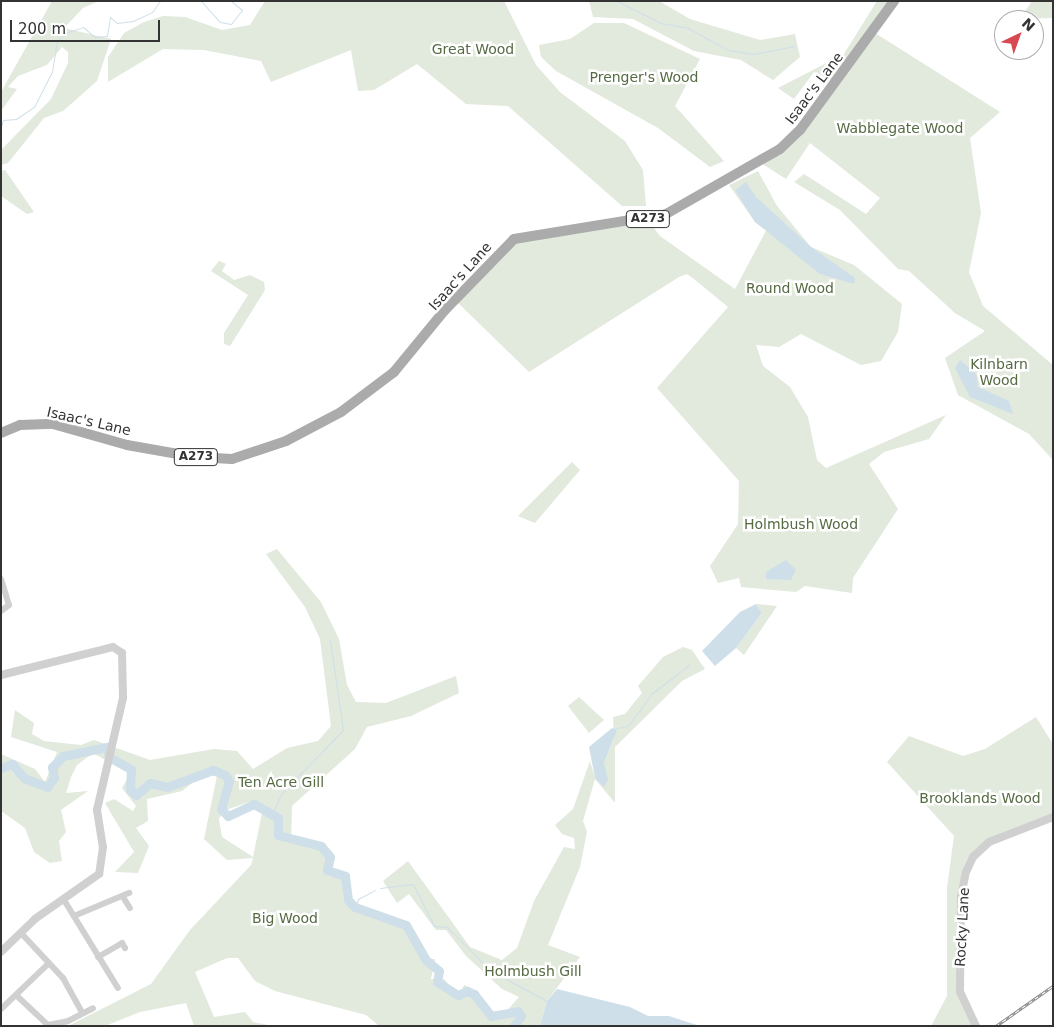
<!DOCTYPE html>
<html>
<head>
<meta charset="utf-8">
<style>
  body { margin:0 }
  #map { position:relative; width:1054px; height:1027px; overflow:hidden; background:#fff; font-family:"DejaVu Sans",sans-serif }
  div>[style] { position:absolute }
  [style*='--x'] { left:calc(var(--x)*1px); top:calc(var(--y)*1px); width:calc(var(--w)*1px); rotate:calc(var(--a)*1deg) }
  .green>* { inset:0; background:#e2e9dd }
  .water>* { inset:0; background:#cedfe9 }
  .stream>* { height:1px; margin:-0.5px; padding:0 0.5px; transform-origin:0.5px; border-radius:0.5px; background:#cedfe9 }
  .river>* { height:9px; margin:-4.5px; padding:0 4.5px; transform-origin:4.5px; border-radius:4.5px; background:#cedfe9 }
  .minor>* { height:6px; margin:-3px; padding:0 3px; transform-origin:3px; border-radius:3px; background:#d0d0d0 }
  .tertiary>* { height:8px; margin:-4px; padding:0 4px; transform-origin:4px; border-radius:4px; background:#d0d0d0 }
  .primary>* { height:10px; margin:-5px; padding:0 5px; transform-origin:5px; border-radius:5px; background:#ababab }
  .rail>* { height:3px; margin-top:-1.5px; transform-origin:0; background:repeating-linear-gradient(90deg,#fff 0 4px,#888 0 8px); box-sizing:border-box; border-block:1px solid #888 }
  span { translate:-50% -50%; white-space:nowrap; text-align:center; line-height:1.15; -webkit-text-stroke:5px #fff; paint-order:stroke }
  .shield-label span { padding:1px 4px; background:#fff; border:1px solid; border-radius:4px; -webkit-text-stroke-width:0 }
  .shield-label { font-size:12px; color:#333; font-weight:700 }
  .park-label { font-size:14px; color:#566b43 }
  .street-label { font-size:14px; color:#333 }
  .frame { position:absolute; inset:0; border:2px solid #333; pointer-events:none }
  .north { position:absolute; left:994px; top:10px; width:50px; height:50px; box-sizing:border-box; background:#fff; border:1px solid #adadad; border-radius:50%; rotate:42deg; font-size:14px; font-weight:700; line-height:20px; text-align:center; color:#333 }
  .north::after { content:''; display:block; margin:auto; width:18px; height:22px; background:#d74851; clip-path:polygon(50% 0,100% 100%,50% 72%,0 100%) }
  .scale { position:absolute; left:10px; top:20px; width:150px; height:22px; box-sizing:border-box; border:2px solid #333; border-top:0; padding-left:6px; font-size:15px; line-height:18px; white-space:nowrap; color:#333; -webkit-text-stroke:4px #fff; paint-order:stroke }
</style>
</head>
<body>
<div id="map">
  <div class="green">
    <div style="clip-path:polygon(52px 1px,99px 1px,83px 8px,64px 28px,111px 39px,97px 81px,63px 111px,44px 118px,8px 163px,1px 165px,1px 150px,51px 99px,68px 63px,68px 52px,62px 47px,47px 65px,18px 76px,8px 87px,17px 89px,1px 111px,1px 92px)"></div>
    <div style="clip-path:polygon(265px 1px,504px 1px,536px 65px,560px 92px,625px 141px,643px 170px,646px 206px,622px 206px,508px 106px,466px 104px,417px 64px,374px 90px,358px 91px,351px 50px,271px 82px,261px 61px,204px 50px,163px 49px,108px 82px,108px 57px,124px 33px,144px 22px,163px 16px,185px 17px,222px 30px,250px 25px)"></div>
    <div style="clip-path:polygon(589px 1px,659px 1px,690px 19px,760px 40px,795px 34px,800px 57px,773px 80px,741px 60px,694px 51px,633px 19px,593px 17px)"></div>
    <div style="clip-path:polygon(877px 1px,898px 1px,875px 33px,1000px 112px,970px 138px,981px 213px,969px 272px,983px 306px,1053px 365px,1053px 460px,1029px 434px,958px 395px,945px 358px,985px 331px,955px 313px,909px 271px,898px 269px,840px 210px,794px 182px,804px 174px,866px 214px,880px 198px,810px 143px,786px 179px,761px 163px,780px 149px,836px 82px,814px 72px,794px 99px,778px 88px,844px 54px)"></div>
    <div style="clip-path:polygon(1032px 1px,1053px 1px,1053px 18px,1020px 19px)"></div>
    <div style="clip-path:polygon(594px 23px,624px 23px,700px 59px,675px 106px,724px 161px,710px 167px,658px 128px,556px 71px,541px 57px,539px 45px,570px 39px)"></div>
    <div style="clip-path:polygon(5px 170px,34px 212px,27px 214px,1px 196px,1px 171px)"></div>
    <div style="clip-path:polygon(758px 171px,777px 206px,811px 247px,854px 265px,902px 304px,898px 332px,881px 361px,861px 365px,801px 334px,779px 347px,756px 345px,763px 366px,790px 387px,808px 417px,817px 460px,826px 468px,946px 415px,929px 439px,884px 452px,869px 464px,898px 509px,853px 578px,852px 593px,805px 586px,796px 592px,741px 587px,739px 578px,718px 583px,710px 566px,738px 524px,739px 481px,657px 388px,728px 307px,694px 279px,687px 274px,679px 277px,529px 372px,455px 300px,514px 239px,647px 219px,660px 236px,735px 289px,767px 229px,755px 222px,729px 185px)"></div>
    <div style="clip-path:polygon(219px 261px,226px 264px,222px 271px,234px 280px,250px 275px,264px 282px,265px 290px,230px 346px,224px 344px,224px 333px,248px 295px,211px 271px)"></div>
    <div style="clip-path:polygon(572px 462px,580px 470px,535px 523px,518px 516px)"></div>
    <div style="clip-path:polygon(evenodd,277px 549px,321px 602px,339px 639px,347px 685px,356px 702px,386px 703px,456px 676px,459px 693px,411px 716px,367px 727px,355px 749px,292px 806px,291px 843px,323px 842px,334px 854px,328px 875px,342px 876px,344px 902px,408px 928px,424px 959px,435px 959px,431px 979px,444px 979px,459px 997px,464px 985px,473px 989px,495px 1015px,504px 1014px,519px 997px,502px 989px,466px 956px,446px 930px,436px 930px,409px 894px,397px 903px,383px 881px,408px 861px,470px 947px,502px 960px,517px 948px,534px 901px,564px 847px,575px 849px,574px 838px,562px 834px,555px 825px,573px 809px,590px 761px,595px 778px,604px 763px,614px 738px,613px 717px,625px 714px,642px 693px,638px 686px,663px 657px,683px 647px,692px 650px,705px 669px,682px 681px,615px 747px,615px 803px,595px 779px,583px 821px,587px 832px,580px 867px,548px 945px,580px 957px,547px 1001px,540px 1026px,379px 1026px,366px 1015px,275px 991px,255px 981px,238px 958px,227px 958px,195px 972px,214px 1017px,245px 1012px,253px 1022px,273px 1026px,194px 1026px,186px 1003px,140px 1012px,105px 1026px,68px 1026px,151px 984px,190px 930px,251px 865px,253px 858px,227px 860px,204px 839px,217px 776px,205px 773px,182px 791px,147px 799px,148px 821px,136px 828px,149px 846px,138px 873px,115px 872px,134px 852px,105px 803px,114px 799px,133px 811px,136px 806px,122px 788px,130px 774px,93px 753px,77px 765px,71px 777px,66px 793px,88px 791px,61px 810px,66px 832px,59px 841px,62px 861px,50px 863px,34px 852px,25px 828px,1px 811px,1px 754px,35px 769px,45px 782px,57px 752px,11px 737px,15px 710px,34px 723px,32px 734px,44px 741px,81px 745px,94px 740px,150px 760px,214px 749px,237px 751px,253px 769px,287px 748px,318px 741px,331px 726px,320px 639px,305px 607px,266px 554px,277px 549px,249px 802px,262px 813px,253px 857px,222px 837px,219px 819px,223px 811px,249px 802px)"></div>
    <div style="clip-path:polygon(756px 604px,777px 606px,744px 655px,736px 648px,762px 613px)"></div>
    <div style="clip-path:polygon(579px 697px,604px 720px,589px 733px,568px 706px)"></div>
    <div style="clip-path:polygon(1036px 717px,1053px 744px,1053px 817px,1008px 834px,973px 857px,966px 872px,958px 991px,974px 1026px,931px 1026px,947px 996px,947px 888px,954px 836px,887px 762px,909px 736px,963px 756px,985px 749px)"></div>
  </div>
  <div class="water">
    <div style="clip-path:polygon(746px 182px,756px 197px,811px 247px,855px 278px,854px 284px,820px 274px,755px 222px,735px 190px)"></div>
    <div style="clip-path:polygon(960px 360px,976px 374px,978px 387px,1009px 401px,1013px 414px,970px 397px,955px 368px)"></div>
    <div style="clip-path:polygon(786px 560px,796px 570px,791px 580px,766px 579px,766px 572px)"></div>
    <div style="clip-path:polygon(756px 604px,762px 613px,736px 648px,715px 666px,702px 651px,740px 612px)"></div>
    <div style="clip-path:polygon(612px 728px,617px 730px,604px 763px,608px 780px,604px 787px,595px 778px,589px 747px)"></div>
    <div style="clip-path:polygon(557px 989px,630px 1007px,648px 1016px,669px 1016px,700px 1026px,540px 1026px,547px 1001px)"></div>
  </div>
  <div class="stream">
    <div style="--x:201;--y:1;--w:28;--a:48"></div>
    <div style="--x:220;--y:22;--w:11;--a:10"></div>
    <div style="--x:231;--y:24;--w:18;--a:-52"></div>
    <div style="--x:242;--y:10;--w:14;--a:-141"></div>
    <div style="--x:617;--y:1;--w:49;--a:26.6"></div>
    <div style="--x:661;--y:23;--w:27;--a:10"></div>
    <div style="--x:688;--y:28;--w:46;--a:28.8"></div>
    <div style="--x:728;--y:50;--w:26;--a:9"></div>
    <div style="--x:754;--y:54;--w:41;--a:-11.3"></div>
    <div style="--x:1;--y:127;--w:7;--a:-74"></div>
    <div style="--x:3;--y:120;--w:13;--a:-4"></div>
    <div style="--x:16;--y:119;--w:22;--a:-34"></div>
    <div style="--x:34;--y:107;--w:39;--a:-63"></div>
    <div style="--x:52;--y:72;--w:30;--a:-81"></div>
    <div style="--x:57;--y:42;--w:12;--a:-48"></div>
    <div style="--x:65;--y:33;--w:19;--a:-18"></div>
    <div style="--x:83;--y:27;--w:16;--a:40"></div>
    <div style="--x:95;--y:37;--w:12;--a:-5"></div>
    <div style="--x:107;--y:36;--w:19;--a:-81"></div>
    <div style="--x:110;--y:17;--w:9;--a:41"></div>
    <div style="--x:117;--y:23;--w:16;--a:-7"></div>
    <div style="--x:133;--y:21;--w:21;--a:-25"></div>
    <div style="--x:152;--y:12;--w:14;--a:-54"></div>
    <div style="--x:616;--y:728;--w:12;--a:-9"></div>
    <div style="--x:628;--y:726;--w:39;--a:-54"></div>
    <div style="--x:651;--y:694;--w:48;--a:-37.3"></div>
    <div style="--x:272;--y:814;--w:23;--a:-65"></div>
    <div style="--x:282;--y:793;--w:88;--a:-45.9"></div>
    <div style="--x:343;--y:730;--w:91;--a:-98.2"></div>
    <div style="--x:380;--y:888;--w:33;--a:-7"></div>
    <div style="--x:413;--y:884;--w:47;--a:63.4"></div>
    <div style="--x:434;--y:926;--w:13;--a:4"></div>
    <div style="--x:447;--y:927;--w:62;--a:45"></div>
    <div style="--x:491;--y:971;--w:64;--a:28.2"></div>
    <div style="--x:355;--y:907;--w:9;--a:-69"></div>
    <div style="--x:358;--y:899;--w:19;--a:-28"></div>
  </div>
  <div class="river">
    <div style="--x:1;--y:768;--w:12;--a:-20"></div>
    <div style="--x:12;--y:764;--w:18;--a:49"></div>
    <div style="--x:24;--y:778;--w:25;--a:21"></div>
    <div style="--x:47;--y:787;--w:11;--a:-52"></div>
    <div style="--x:54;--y:778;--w:11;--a:-100"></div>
    <div style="--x:52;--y:767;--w:16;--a:-45"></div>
    <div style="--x:63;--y:756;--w:45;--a:-11.6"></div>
    <div style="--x:107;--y:747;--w:10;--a:79"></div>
    <div style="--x:109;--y:757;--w:25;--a:29"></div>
    <div style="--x:131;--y:769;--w:21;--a:93"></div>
    <div style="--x:130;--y:790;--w:8;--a:40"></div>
    <div style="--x:136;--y:795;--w:18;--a:-41"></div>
    <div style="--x:150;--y:783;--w:17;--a:13"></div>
    <div style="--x:167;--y:787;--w:49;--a:-20.3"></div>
    <div style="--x:213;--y:770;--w:13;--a:23"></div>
    <div style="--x:225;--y:775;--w:7;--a:56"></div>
    <div style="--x:229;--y:781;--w:29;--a:106"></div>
    <div style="--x:221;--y:809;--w:10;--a:45"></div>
    <div style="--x:228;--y:816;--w:29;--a:-25"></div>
    <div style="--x:254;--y:804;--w:28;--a:30"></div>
    <div style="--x:278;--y:818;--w:17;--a:90"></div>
    <div style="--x:278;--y:835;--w:44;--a:14.3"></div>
    <div style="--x:321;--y:846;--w:14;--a:51"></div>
    <div style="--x:330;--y:857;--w:13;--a:103"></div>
    <div style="--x:327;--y:870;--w:19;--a:18"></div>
    <div style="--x:345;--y:876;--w:24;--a:83"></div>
    <div style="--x:348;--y:900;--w:10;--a:45"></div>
    <div style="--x:355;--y:907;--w:54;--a:19.4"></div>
    <div style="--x:406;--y:925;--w:40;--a:60.3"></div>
    <div style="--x:426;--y:960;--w:17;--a:40"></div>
    <div style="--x:439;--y:971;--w:11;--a:100"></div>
    <div style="--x:437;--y:982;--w:25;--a:32"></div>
    <div style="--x:458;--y:995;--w:10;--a:-24"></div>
    <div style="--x:467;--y:991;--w:8;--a:23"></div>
    <div style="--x:474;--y:994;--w:28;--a:52"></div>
    <div style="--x:491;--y:1016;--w:27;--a:-10"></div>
    <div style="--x:518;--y:1011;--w:6;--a:59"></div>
    <div style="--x:521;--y:1016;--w:12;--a:125"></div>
  </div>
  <div class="minor">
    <div style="--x:1;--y:579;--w:27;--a:73"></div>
    <div style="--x:9;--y:605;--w:10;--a:143"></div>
    <div style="--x:123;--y:897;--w:13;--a:58"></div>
    <div style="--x:64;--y:900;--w:103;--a:58.5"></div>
    <div style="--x:74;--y:916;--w:60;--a:-22.7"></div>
    <div style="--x:21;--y:933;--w:62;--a:47"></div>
    <div style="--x:63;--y:978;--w:38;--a:61"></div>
    <div style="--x:98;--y:957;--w:28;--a:-30"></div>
    <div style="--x:122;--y:943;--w:6;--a:59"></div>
    <div style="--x:16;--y:995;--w:44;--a:43.2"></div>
    <div style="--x:48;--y:1025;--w:20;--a:-11"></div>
    <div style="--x:68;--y:1021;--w:28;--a:-27"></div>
    <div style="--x:1;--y:1009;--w:66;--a:-43.8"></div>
  </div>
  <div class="tertiary">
    <div style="--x:1;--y:675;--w:115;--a:-14"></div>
    <div style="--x:113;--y:647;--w:11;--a:34"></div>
    <div style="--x:122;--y:653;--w:45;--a:88.7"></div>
    <div style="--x:123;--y:698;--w:115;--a:103.1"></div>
    <div style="--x:97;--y:810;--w:37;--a:81"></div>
    <div style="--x:103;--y:847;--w:27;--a:98"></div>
    <div style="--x:99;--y:874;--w:78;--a:144.9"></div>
    <div style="--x:35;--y:919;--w:47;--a:135.9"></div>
    <div style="--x:976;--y:1026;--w:38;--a:-115"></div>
    <div style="--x:960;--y:991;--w:94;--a:-89.4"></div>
    <div style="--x:961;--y:897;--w:25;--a:-79"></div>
    <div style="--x:966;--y:872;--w:17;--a:-65"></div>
    <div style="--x:973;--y:857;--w:22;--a:-43"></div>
    <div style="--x:989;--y:842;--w:69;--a:-21.3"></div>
  </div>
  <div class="primary">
    <div style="--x:1;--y:433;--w:21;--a:-23"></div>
    <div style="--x:20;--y:425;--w:33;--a:-2"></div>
    <div style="--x:53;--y:424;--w:77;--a:15.8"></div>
    <div style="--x:127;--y:445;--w:69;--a:10"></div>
    <div style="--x:195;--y:457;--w:37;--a:3"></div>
    <div style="--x:232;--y:459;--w:57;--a:-18.4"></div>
    <div style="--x:286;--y:441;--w:62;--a:-27.8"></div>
    <div style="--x:341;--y:412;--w:66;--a:-37"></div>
    <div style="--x:394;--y:372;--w:80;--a:-50.6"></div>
    <div style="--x:445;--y:310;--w:99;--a:-45.8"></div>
    <div style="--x:514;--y:239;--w:154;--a:-9.3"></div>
    <div style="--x:666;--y:214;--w:131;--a:-29.7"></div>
    <div style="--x:780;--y:149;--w:28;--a:-44"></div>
    <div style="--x:800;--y:130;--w:160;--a:-53.9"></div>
  </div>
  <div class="rail">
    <div style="--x:996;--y:1026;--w:70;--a:-35.1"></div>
  </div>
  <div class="shield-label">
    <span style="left:648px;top:219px">A273</span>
    <span style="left:196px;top:457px">A273</span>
  </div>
  <div class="park-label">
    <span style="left:473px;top:49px">Great Wood</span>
    <span style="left:644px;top:77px">Prenger's Wood</span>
    <span style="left:900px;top:128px">Wabblegate Wood</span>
    <span style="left:790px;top:288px">Round Wood</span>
    <span style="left:999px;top:372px">Kilnbarn<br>Wood</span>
    <span style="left:801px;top:524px">Holmbush Wood</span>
    <span style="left:281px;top:782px">Ten Acre Gill</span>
    <span style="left:980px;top:798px">Brooklands Wood</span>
    <span style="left:285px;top:918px">Big Wood</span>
    <span style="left:533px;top:971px">Holmbush Gill</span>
  </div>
  <div class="street-label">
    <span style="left:814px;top:88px;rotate:-53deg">Isaac's Lane</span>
    <span style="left:460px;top:276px;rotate:-48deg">Isaac's Lane</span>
    <span style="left:89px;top:421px;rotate:13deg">Isaac's Lane</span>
    <span style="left:962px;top:927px;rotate:-87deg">Rocky Lane</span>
  </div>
  <div class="frame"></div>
  <div class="north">N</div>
  <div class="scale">200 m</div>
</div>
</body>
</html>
